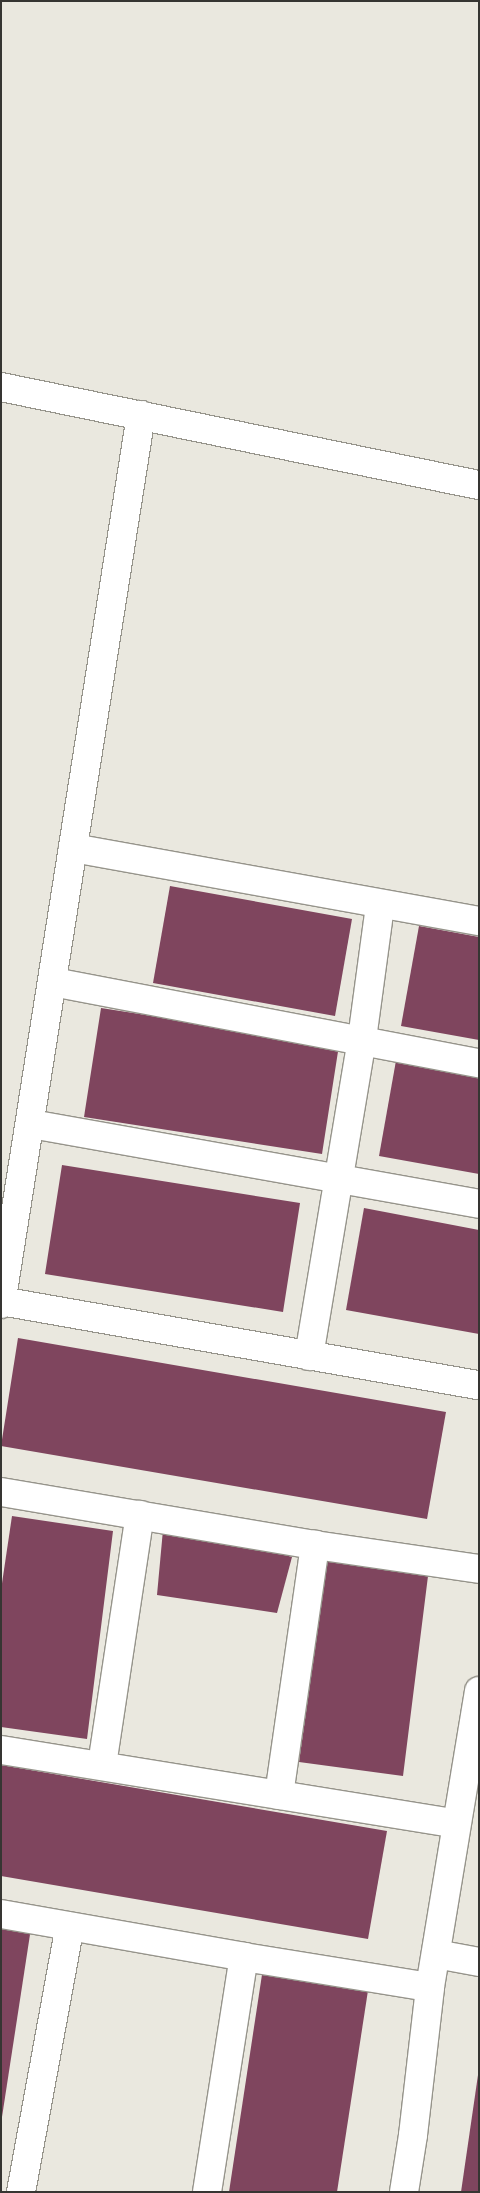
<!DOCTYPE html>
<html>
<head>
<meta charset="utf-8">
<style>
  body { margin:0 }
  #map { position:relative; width:480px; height:2193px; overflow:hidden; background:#eae8df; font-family:Lato,sans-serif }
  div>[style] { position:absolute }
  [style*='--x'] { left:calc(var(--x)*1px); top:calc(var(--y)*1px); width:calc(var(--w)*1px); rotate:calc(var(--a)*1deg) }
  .building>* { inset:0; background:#7f455e }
  .roads { filter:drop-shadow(1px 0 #96948b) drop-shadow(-1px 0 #96948b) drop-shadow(0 1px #96948b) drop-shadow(0 -1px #96948b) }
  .minor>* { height:28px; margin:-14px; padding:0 14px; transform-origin:14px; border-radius:14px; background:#fff }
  span { translate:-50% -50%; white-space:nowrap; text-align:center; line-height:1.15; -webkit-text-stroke:5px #eae8df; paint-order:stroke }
  .frame { position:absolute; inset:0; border:2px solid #363532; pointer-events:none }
</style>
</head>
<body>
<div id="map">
  <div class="building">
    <div style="clip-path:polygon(170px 886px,352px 919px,335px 1016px,153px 983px)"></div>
    <div style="clip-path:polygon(419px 926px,479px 937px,479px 1040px,401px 1026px)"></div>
    <div style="clip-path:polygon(101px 1008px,339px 1045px,322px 1154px,84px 1117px)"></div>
    <div style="clip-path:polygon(397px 1055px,479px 1070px,479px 1174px,379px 1156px)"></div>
    <div style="clip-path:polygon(62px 1165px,300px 1203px,283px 1312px,45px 1274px)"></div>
    <div style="clip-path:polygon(364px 1208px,479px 1230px,479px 1334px,346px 1310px)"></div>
    <div style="clip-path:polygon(18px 1338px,446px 1412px,427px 1519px,1px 1446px)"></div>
    <div style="clip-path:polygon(12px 1516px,113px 1531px,87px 1739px,1px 1727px,1px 1590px)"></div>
    <div style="clip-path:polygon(164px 1519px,292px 1557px,277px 1613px,157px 1595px)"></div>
    <div style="clip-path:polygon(328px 1554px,429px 1568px,403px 1776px,299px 1762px)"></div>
    <div style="clip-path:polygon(1px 1765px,387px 1831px,368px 1939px,1px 1876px)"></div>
    <div style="clip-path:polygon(1px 1923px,31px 1928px,2px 2117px,1px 2117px)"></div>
    <div style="clip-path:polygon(263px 1968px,369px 1984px,337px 2192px,229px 2192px)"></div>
    <div style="clip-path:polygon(478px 2075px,479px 2192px,461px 2192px)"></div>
  </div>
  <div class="roads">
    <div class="minor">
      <div style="--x:1;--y:387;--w:488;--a:11.6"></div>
      <div style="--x:73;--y:848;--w:413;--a:10.2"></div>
      <div style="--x:53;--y:982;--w:434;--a:10.8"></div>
      <div style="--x:31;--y:1124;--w:455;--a:10.1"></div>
      <div style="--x:1;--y:1301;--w:485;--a:10"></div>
      <div style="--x:1;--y:1304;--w:900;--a:-81.05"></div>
      <div style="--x:309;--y:1356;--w:321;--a:-80.5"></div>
      <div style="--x:362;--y:1039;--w:135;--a:-82.3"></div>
      <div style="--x:1;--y:1492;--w:318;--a:9.6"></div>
      <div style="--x:315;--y:1545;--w:166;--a:8.3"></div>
      <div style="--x:1;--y:1750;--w:461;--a:9.2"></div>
      <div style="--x:102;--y:1765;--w:253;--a:-81.4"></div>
      <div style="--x:279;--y:1795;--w:253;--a:-81.8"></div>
      <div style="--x:1;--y:1914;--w:247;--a:10"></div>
      <div style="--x:244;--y:1957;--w:188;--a:9.2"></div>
      <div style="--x:436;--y:1954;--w:44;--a:10.5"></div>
      <div style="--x:21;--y:2192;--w:270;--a:-79.6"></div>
      <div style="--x:207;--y:2192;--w:238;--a:-81.1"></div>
      <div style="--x:404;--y:2192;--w:58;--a:-81"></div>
      <div style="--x:413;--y:2135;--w:149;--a:-83.4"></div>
      <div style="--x:430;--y:1987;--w:300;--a:-80.6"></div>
    </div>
  </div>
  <div class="frame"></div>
</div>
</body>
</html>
